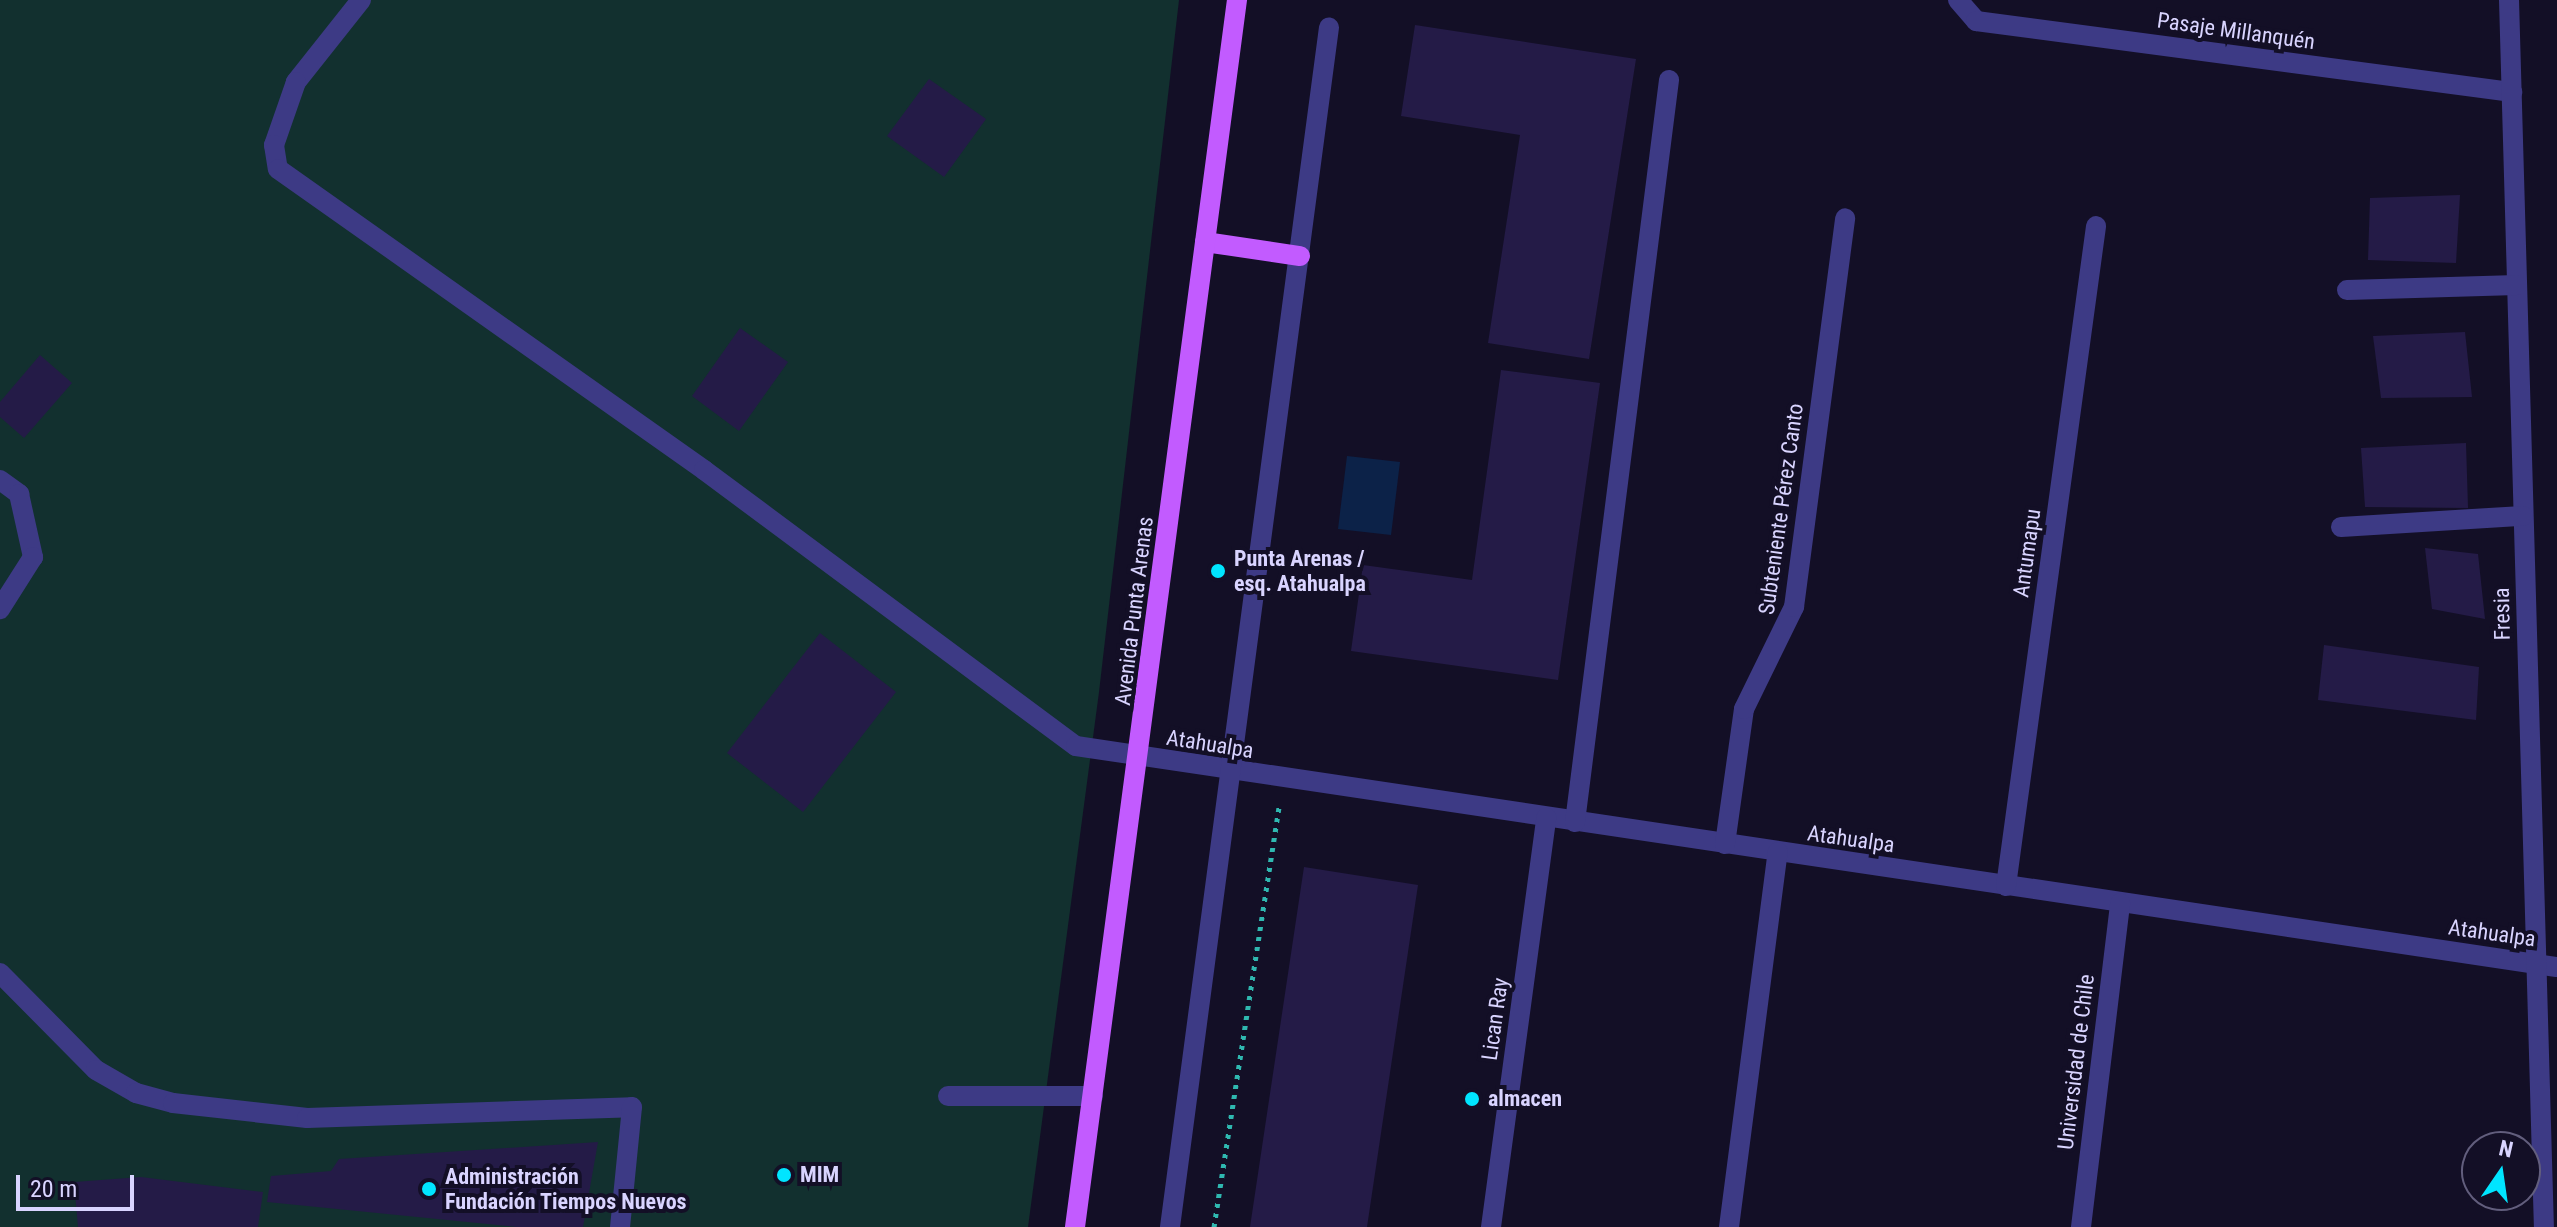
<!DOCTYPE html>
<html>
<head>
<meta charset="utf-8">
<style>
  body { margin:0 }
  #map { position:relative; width:2557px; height:1227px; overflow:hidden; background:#130f26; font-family:"Roboto Condensed",sans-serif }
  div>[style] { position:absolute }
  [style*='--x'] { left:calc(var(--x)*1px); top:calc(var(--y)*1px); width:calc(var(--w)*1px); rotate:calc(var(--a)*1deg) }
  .green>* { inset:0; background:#12302f }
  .water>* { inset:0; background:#0c2248 }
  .building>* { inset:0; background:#241b47 }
  .path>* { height:5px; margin-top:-2.5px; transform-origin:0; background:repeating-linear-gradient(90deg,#2fb8b0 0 4px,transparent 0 10px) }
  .minor>* { height:20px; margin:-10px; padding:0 10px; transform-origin:10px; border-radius:10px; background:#3d3a85 }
  .major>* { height:20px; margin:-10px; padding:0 10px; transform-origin:10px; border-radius:10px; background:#c25bff }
  .dots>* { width:22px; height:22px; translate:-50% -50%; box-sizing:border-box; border:4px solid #130f26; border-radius:50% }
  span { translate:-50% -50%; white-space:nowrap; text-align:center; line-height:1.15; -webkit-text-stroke:8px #130f26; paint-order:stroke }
  .street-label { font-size:22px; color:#d9d4ff }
  .poi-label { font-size:22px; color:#d9d4ff; font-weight:700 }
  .left { translate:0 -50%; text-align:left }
  .north { position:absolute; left:2461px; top:1131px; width:80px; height:80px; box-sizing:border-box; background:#130f26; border:2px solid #625e7d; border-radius:50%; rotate:13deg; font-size:22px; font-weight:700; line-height:32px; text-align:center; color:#d9d4ff }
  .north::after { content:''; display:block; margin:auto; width:28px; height:36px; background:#00e5ff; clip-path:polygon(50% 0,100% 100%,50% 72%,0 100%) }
  .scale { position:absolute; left:16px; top:1175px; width:118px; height:36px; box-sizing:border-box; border:4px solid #d9d4ff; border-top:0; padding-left:10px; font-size:24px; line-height:28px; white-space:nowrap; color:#d9d4ff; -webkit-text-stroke:6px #130f26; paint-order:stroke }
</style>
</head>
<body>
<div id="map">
  <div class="green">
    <div style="clip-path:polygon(0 0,1179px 0,1099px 692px,1028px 1227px,0 1227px)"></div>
  </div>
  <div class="water">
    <div style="clip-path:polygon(1347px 456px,1400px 462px,1391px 535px,1338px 529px)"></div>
  </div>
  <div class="building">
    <div style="clip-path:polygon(1415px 25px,1636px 59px,1589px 359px,1488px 343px,1520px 135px,1401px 116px)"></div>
    <div style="clip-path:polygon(929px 79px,986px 119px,944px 177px,887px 136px)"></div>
    <div style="clip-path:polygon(2460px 195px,2456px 263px,2368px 260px,2370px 198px)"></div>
    <div style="clip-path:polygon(740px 328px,788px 362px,739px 431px,692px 396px)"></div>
    <div style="clip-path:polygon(2465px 332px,2472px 397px,2381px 398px,2373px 336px)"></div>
    <div style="clip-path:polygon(40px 355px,72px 383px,24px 438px,0 417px,0 402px)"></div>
    <div style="clip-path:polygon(1501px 370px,1600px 383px,1558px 680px,1351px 651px,1363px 565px,1472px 580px)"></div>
    <div style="clip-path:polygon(2466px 443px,2468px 508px,2365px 507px,2361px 448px)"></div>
    <div style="clip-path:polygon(2425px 548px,2478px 554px,2485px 619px,2432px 609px)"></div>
    <div style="clip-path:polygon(820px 633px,896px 692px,803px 812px,727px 753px)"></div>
    <div style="clip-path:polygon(2324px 645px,2479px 667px,2476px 720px,2318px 700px)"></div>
    <div style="clip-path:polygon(1304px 867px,1418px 885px,1367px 1227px,1250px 1227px)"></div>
    <div style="clip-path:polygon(598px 1142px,583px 1227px,517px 1227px,267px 1202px,271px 1176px,331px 1171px,339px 1159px)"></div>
    <div style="clip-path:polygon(141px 1177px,263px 1192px,258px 1227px,78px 1227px,74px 1182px)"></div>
  </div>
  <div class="path">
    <div style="--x:1214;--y:1227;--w:427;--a:-81.2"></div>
  </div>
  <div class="minor">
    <div style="--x:361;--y:0;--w:105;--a:128.4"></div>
    <div style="--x:296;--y:82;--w:67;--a:109.2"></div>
    <div style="--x:274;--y:145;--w:24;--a:81"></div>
    <div style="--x:278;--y:169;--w:522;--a:35.24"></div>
    <div style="--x:704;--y:470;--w:463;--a:36.6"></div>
    <div style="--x:1076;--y:746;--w:1497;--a:8.49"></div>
    <div style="--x:1958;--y:0;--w:28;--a:49"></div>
    <div style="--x:1976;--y:21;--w:541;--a:7.55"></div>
    <div style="--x:2509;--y:0;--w:1227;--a:88.37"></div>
    <div style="--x:2347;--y:290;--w:170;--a:-1.7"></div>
    <div style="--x:0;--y:480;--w:24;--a:36"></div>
    <div style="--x:19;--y:494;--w:65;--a:77.5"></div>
    <div style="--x:33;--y:557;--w:62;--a:122.4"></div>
    <div style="--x:2341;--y:527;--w:182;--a:-3.5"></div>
    <div style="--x:1575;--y:822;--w:748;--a:-82.78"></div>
    <div style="--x:1725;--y:844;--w:136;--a:-82"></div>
    <div style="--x:1744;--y:709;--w:114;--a:-63.9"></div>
    <div style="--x:1794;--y:607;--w:392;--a:-82.5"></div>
    <div style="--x:2006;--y:886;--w:666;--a:-82.23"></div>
    <div style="--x:0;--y:973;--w:136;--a:45.3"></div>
    <div style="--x:96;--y:1070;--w:46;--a:29.9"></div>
    <div style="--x:136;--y:1093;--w:38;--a:15"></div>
    <div style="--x:173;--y:1103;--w:135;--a:6.4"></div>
    <div style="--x:307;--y:1118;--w:325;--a:-1.9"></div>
    <div style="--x:632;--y:1107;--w:121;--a:95.7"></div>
    <div style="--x:948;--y:1096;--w:145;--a:0"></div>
    <div style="--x:1170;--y:1227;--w:1210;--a:-82.45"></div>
    <div style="--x:1491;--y:1227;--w:413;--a:-82.3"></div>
    <div style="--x:1729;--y:1227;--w:378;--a:-82.6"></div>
    <div style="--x:2081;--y:1227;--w:326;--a:-83.1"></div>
  </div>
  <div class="major">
    <div style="--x:1205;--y:242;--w:96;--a:8.4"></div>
    <div style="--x:1075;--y:1227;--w:1238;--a:-82.48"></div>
  </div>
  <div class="dots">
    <div style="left:1218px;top:571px;background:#00e5ff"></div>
    <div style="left:1472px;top:1099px;background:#00e5ff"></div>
    <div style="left:784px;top:1175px;background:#00e5ff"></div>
    <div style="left:429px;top:1189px;background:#00e5ff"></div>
  </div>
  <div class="street-label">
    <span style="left:2236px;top:31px;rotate:8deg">Pasaje Millanquén</span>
    <span style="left:1781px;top:509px;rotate:-82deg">Subteniente Pérez Canto</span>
    <span style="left:2027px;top:553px;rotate:-82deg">Antumapu</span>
    <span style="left:1134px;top:611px;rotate:-83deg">Avenida Punta Arenas</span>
    <span style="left:2502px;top:614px;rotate:-91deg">Fresia</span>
    <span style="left:1210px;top:744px;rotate:9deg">Atahualpa</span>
    <span style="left:1851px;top:839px;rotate:8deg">Atahualpa</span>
    <span style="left:2492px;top:933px;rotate:8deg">Atahualpa</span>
    <span style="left:1495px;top:1019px;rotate:-82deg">Lican Ray</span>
    <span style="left:2076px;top:1062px;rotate:-83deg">Universidad de Chile</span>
  </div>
  <div class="poi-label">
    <span class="left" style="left:1234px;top:571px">Punta Arenas /<br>esq. Atahualpa</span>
    <span class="left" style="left:1488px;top:1099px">almacen</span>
    <span class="left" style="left:800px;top:1175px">MIM</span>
    <span class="left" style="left:445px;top:1189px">Administración<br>Fundación Tiempos Nuevos</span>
  </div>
  <div class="north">N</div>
  <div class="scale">20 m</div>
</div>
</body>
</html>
